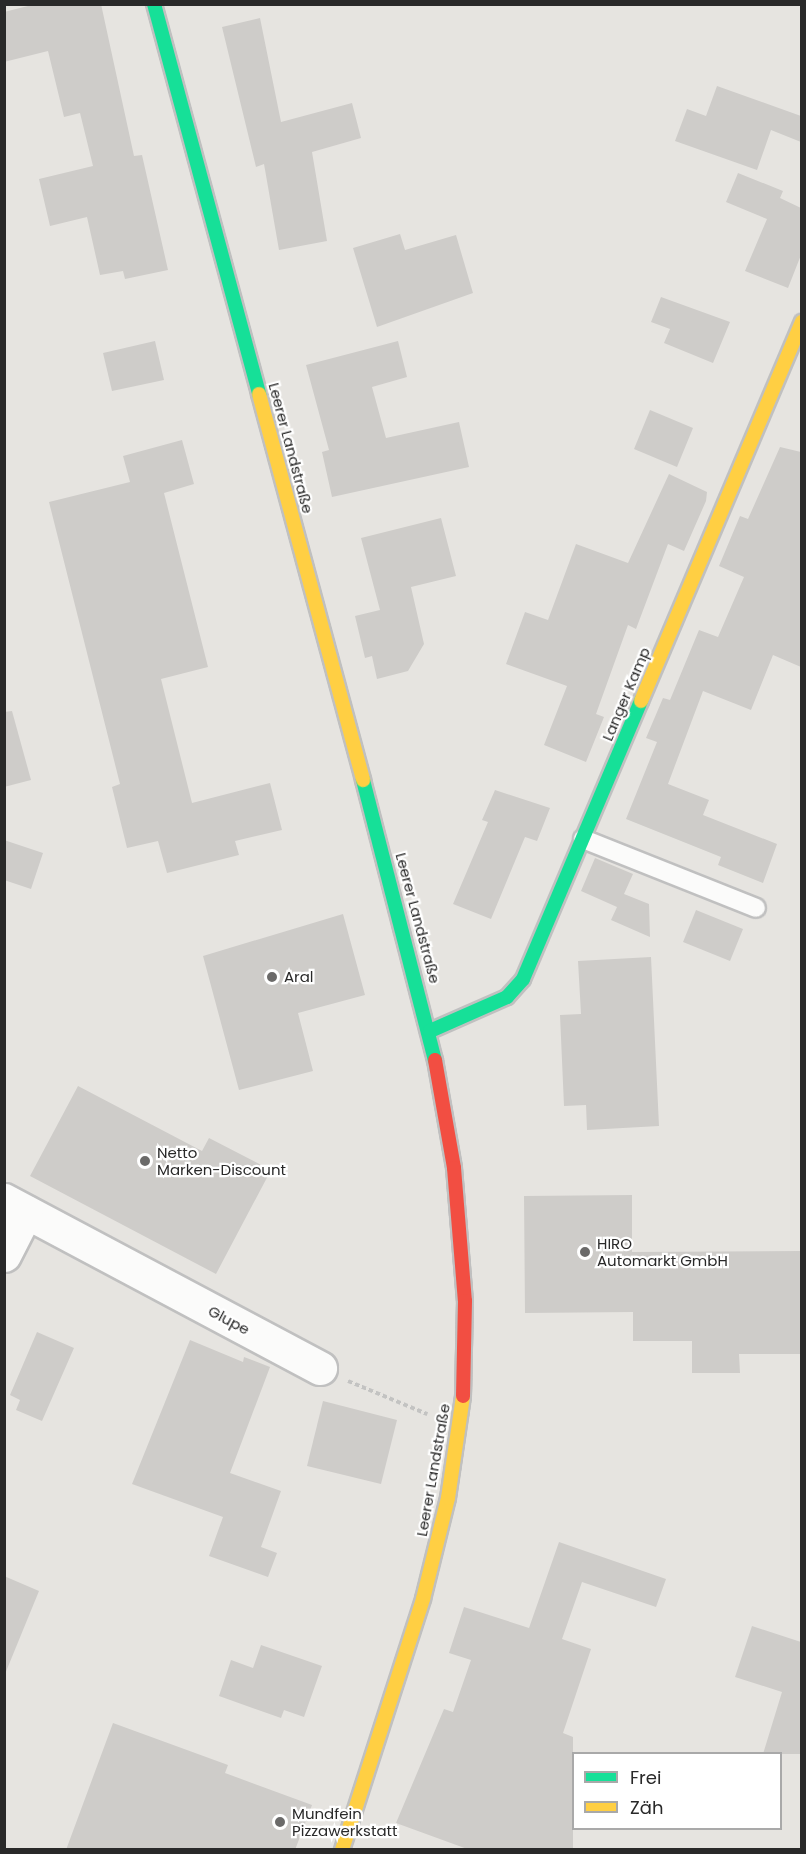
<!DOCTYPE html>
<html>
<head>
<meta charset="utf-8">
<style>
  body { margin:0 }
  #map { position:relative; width:806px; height:1854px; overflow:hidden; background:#e6e4e0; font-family:Poppins,sans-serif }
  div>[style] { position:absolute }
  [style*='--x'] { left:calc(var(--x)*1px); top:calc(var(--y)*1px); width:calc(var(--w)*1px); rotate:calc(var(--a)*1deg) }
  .building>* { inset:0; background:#ceccc9 }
  .path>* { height:4px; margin-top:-2px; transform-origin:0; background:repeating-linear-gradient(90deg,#c3c3c2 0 4.5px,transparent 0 7.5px) }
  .roads { filter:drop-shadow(2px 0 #c0c0c0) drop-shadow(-2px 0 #c0c0c0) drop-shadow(0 2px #c0c0c0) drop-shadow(0 -2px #c0c0c0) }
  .lane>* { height:18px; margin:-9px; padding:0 9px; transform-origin:9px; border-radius:9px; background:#fbfbfa }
  .street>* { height:33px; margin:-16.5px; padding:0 16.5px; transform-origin:16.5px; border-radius:16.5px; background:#fbfbfa }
  .fast>* { height:14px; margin:-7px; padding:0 7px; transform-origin:7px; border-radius:7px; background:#16e098 }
  .slow>* { height:14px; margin:-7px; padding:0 7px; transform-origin:7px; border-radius:7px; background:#ffcf43 }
  .jam>* { height:14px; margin:-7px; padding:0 7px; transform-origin:7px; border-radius:7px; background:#f24e42 }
  .dots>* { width:16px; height:16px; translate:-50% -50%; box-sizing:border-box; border:3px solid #fff; border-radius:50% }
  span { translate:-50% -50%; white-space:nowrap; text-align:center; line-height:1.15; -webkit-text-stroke:4.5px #fff; paint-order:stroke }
  .street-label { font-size:15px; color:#292929 }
  .poi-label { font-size:15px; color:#292929 }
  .left { translate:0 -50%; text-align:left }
  .frame { position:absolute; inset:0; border:6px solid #292929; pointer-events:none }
  .legend { position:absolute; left:572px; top:1752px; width:210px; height:78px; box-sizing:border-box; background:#fff; border:2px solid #a9a9a9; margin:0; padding:8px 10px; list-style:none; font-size:18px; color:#292929 }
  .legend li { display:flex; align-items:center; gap:12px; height:30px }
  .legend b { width:30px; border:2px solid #a9a9a9 }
</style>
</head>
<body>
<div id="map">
  <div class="building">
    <div style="clip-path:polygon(36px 4px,101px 4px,134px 156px,142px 155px,168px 270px,125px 279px,123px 271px,100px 275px,87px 217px,50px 226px,39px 179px,93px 166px,80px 113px,64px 117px,48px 51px,4px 62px,4px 12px)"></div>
    <div style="clip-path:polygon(260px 18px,281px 122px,352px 103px,361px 138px,312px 152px,327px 241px,279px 250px,264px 164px,256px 167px,222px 27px)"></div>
    <div style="clip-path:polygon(717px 86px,801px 116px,801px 142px,771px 130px,757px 170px,675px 141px,687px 109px,706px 116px)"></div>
    <div style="clip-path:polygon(738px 173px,783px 191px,780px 198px,801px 208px,801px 255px,788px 288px,745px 271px,767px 219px,726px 202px)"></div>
    <div style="clip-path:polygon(400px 234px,405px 250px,456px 235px,473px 293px,377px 327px,353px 248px)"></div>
    <div style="clip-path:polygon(661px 297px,730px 322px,713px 363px,664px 343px,670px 329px,651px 322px)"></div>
    <div style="clip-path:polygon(155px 341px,164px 380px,112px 391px,103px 353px)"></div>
    <div style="clip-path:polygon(398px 341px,407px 377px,372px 387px,386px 438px,459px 422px,469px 467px,332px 497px,322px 452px,329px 450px,306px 365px)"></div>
    <div style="clip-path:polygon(650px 410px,693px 428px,677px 467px,634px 449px)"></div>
    <div style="clip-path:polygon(182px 440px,194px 484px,164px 493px,208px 667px,161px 679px,192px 803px,270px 783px,282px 830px,235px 841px,239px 855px,167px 873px,158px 841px,127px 848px,112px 787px,120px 784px,49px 502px,130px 482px,123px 456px)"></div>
    <div style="clip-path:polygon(780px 447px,801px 452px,801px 667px,773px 655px,751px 710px,703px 691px,668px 784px,709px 800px,703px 815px,777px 844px,763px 883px,718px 865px,721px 857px,626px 819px,657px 742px,646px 738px,663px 698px,670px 700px,699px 630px,718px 637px,744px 577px,719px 566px,740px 516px,748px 519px)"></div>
    <div style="clip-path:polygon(669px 474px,707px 492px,706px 501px,684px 551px,668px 544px,636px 629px,628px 625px,596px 714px,604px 717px,586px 762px,544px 745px,567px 686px,506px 664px,525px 612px,548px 620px,576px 544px,628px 563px)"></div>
    <div style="clip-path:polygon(441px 518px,456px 576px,411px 587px,424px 644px,408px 671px,377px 679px,372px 656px,365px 658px,355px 616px,380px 610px,361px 538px)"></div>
    <div style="clip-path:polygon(12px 711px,31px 780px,4px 787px,4px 712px)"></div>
    <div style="clip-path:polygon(495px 790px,550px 808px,537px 841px,525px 837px,491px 919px,453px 904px,488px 822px,482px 820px)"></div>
    <div style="clip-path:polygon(4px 840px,43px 853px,31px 889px,4px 880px)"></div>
    <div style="clip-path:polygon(595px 858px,633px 874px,624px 894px,649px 904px,650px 937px,611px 920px,617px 907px,581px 891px)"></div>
    <div style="clip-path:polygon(696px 910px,743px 929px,730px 961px,683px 942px)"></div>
    <div style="clip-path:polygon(343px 914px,365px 995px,298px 1013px,313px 1071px,239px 1090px,203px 956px)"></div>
    <div style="clip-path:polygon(651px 957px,659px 1126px,587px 1130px,586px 1105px,564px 1106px,560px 1015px,581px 1014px,578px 961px)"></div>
    <div style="clip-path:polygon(78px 1086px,202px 1151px,209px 1138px,271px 1170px,216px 1274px,30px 1176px)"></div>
    <div style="clip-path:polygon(632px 1195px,632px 1252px,801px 1251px,801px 1354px,739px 1354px,740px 1373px,692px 1373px,692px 1341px,633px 1341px,633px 1312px,525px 1313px,524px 1196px)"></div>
    <div style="clip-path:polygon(37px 1332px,74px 1348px,42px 1421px,16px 1410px,20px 1400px,10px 1395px)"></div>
    <div style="clip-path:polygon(190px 1340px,243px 1362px,244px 1357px,270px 1367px,230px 1473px,281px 1491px,261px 1547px,277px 1553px,268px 1577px,209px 1556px,223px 1517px,132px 1484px)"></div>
    <div style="clip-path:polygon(323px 1401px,397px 1420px,381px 1484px,307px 1466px)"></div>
    <div style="clip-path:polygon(559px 1542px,666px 1579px,656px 1607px,582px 1582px,562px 1639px,591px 1649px,563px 1733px,573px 1737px,573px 1850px,470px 1850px,396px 1823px,444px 1709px,453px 1712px,471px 1660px,449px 1653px,464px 1607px,529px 1628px)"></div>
    <div style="clip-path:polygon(4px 1576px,39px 1591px,5px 1674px,4px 1674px)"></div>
    <div style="clip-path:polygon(752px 1626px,801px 1642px,801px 1754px,763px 1754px,782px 1692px,735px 1677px)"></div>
    <div style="clip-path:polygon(261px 1645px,322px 1666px,304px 1717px,284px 1710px,281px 1718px,219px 1696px,231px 1660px,253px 1668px)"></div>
    <div style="clip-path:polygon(113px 1723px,228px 1765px,225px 1773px,312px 1805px,295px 1850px,66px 1850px)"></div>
  </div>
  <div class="path">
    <div style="--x:348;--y:1381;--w:86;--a:22.7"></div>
  </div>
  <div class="roads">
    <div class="lane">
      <div style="--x:583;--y:839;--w:186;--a:21.7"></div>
    </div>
    <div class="street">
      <div style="--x:4;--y:1200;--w:358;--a:28"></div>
      <div style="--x:4;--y:1255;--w:48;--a:-62.9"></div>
    </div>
    <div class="fast">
      <div style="--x:154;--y:4;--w:404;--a:74.9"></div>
      <div style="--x:363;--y:780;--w:289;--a:75.6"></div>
      <div style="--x:430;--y:1031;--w:84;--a:-23.8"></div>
      <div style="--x:507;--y:997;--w:24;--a:-48"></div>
      <div style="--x:523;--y:979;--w:302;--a:-67"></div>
    </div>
    <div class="slow">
      <div style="--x:259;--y:394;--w:400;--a:74.9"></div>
      <div style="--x:641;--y:701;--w:412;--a:-67"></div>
      <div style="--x:342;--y:1850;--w:264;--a:-72.1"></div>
      <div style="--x:423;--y:1599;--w:104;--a:-76.1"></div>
      <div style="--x:448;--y:1498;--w:103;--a:-81.6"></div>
    </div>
    <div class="jam">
      <div style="--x:435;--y:1060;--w:110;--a:80"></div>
      <div style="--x:454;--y:1168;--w:133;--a:85.3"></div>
      <div style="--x:465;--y:1301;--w:95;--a:91.2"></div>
    </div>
  </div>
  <div class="dots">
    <div style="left:272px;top:977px;background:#6b6a69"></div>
    <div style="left:145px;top:1161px;background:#6b6a69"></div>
    <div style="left:585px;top:1252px;background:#6b6a69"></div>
    <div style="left:280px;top:1822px;background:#6b6a69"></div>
  </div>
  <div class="street-label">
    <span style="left:291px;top:448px;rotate:75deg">Leerer Landstraße</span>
    <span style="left:626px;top:694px;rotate:-67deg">Langer Kamp</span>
    <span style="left:418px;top:918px;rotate:75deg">Leerer Landstraße</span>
    <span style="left:229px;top:1320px;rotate:28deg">Glupe</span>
    <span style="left:433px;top:1470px;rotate:-80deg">Leerer Landstraße</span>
  </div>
  <div class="poi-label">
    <span class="left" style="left:284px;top:977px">Aral</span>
    <span class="left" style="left:157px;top:1161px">Netto<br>Marken-Discount</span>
    <span class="left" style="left:597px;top:1252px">HIRO<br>Automarkt GmbH</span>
    <span class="left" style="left:292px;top:1822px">Mundfein<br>Pizzawerkstatt</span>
  </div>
  <div class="frame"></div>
  <ul class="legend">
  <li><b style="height:8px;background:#16e098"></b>Frei</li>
  <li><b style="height:8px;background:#ffcf43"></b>Zäh</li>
  </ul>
</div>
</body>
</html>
